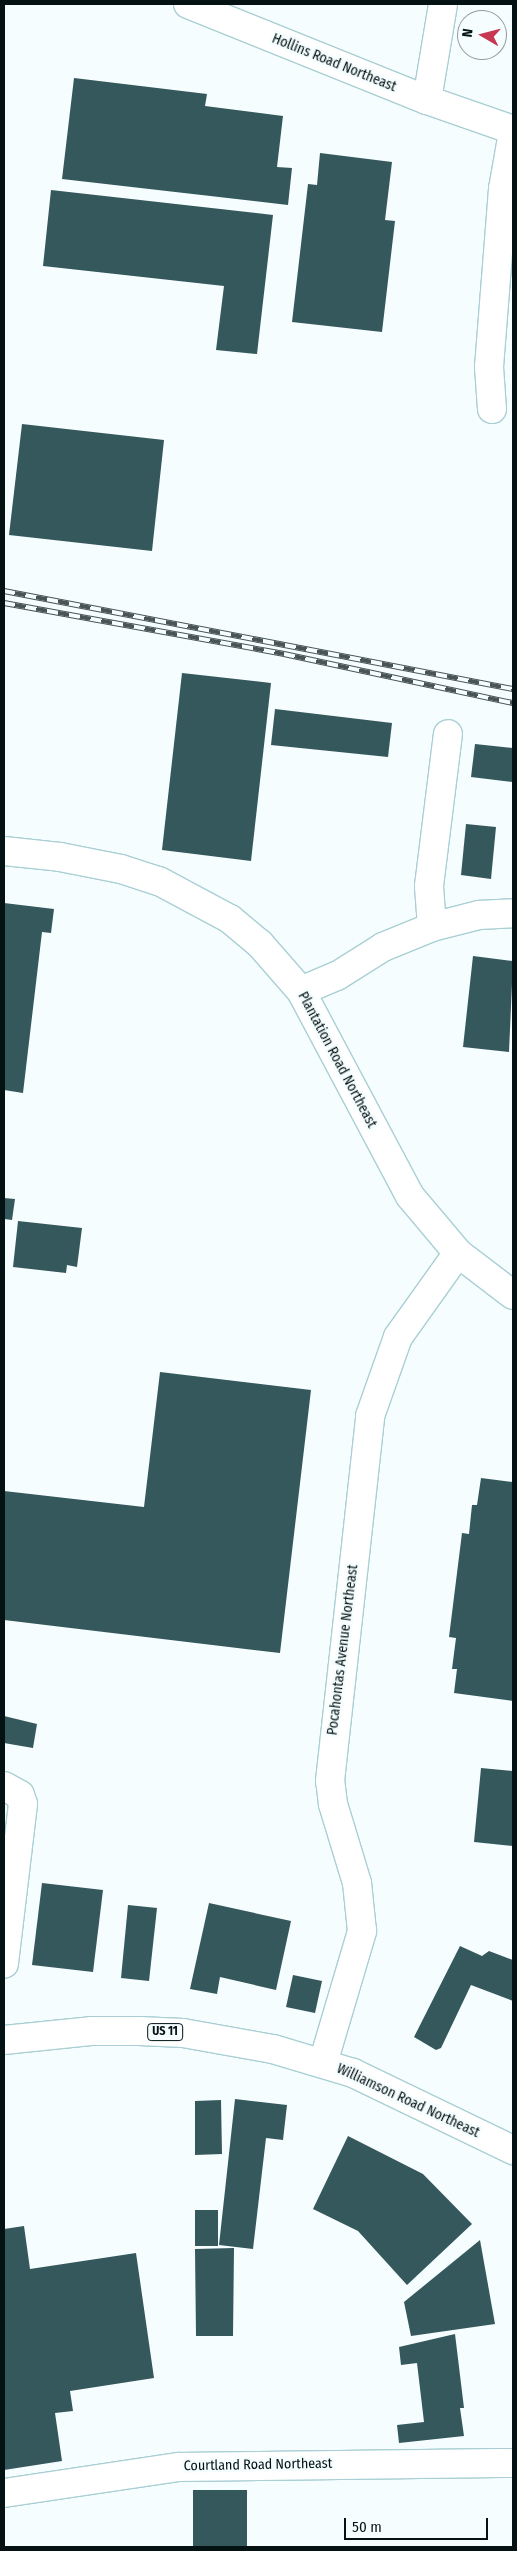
<!DOCTYPE html>
<html>
<head>
<meta charset="utf-8">
<style>
  body { margin:0 }
  #map { position:relative; width:517px; height:2551px; overflow:hidden; background:#f5fdfe; font-family:"Fira Sans Condensed",sans-serif }
  div>[style] { position:absolute }
  [style*='--x'] { left:calc(var(--x)*1px); top:calc(var(--y)*1px); width:calc(var(--w)*1px); rotate:calc(var(--a)*1deg) }
  .building>* { inset:0; background:#35585d }
  .roads { filter:drop-shadow(1px 0 #a9cfd4) drop-shadow(-1px 0 #a9cfd4) drop-shadow(0 1px #a9cfd4) drop-shadow(0 -1px #a9cfd4) }
  .minor>* { height:28px; margin:-14px; padding:0 14px; transform-origin:14px; border-radius:14px; background:#fff }
  .major>* { height:28px; margin:-14px; padding:0 14px; transform-origin:14px; border-radius:14px; background:#fff }
  .rail>* { height:5.5px; margin-top:-2.75px; transform-origin:0; background:repeating-linear-gradient(90deg,#f5fdfe 0 11px,#485456 0 22px); box-sizing:border-box; border-block:1px solid #485456 }
  span { translate:-50% -50%; white-space:nowrap; text-align:center; line-height:1.15; -webkit-text-stroke:5px #f5fdfe; paint-order:stroke }
  .shield-label span { padding:1px 4px; background:#f5fdfe; border:1px solid; border-radius:4px; -webkit-text-stroke-width:0 }
  .shield-label { font-size:12px; color:#041214; font-weight:700 }
  .street-label { font-size:14px; color:#041214 }
  .frame { position:absolute; inset:0; border:5px solid #041214; pointer-events:none }
  .north { position:absolute; left:457px; top:10px; width:50px; height:50px; box-sizing:border-box; background:#f5fdfe; border:1px solid #959fa0; border-radius:50%; rotate:278deg; font-size:14px; font-weight:700; line-height:20px; text-align:center; color:#041214 }
  .north::after { content:''; display:block; margin:auto; width:18px; height:22px; background:#c73751; clip-path:polygon(50% 0,100% 100%,50% 72%,0 100%) }
  .scale { position:absolute; left:344px; top:2518px; width:144px; height:22px; box-sizing:border-box; border:2px solid #041214; border-top:0; padding-left:6px; font-size:15px; line-height:18px; white-space:nowrap; color:#041214; -webkit-text-stroke:4px #f5fdfe; paint-order:stroke }
</style>
</head>
<body>
<div id="map">
  <div class="building">
    <div style="clip-path:polygon(74px 78px,207px 94px,205px 106px,283px 116px,277px 167px,292px 168px,288px 205px,62px 179px)"></div>
    <div style="clip-path:polygon(320px 153px,392px 162px,385px 220px,395px 221px,382px 332px,292px 322px,308px 184px,317px 185px)"></div>
    <div style="clip-path:polygon(51px 190px,273px 215px,257px 354px,216px 350px,224px 286px,43px 266px)"></div>
    <div style="clip-path:polygon(22px 424px,164px 440px,152px 551px,9px 535px)"></div>
    <div style="clip-path:polygon(182px 673px,271px 683px,251px 861px,162px 850px)"></div>
    <div style="clip-path:polygon(275px 709px,392px 723px,388px 757px,271px 745px)"></div>
    <div style="clip-path:polygon(475px 744px,513px 748px,513px 782px,471px 777px)"></div>
    <div style="clip-path:polygon(466px 824px,496px 827px,491px 879px,461px 875px)"></div>
    <div style="clip-path:polygon(4px 903px,54px 909px,51px 933px,42px 932px,23px 1093px,4px 1090px)"></div>
    <div style="clip-path:polygon(473px 956px,513px 961px,509px 1052px,463px 1047px)"></div>
    <div style="clip-path:polygon(4px 1198px,15px 1199px,12px 1220px,4px 1219px)"></div>
    <div style="clip-path:polygon(18px 1221px,82px 1228px,77px 1267px,67px 1265px,66px 1273px,13px 1267px)"></div>
    <div style="clip-path:polygon(160px 1372px,311px 1390px,280px 1653px,4px 1620px,4px 1491px,144px 1507px)"></div>
    <div style="clip-path:polygon(481px 1478px,513px 1482px,513px 1701px,454px 1693px,457px 1669px,452px 1669px,456px 1638px,449px 1637px,462px 1533px,469px 1534px,472px 1505px,477px 1505px)"></div>
    <div style="clip-path:polygon(4px 1716px,37px 1724px,33px 1748px,4px 1743px)"></div>
    <div style="clip-path:polygon(481px 1768px,513px 1771px,513px 1846px,474px 1842px)"></div>
    <div style="clip-path:polygon(42px 1883px,103px 1890px,93px 1972px,32px 1965px)"></div>
    <div style="clip-path:polygon(209px 1903px,291px 1921px,276px 1990px,220px 1977px,217px 1994px,190px 1989px)"></div>
    <div style="clip-path:polygon(128px 1905px,157px 1908px,149px 1981px,121px 1978px)"></div>
    <div style="clip-path:polygon(460px 1946px,482px 1956px,489px 1951px,513px 1960px,513px 2001px,471px 1985px,441px 2048px,436px 2050px,414px 2037px)"></div>
    <div style="clip-path:polygon(293px 1975px,322px 1981px,315px 2013px,286px 2007px)"></div>
    <div style="clip-path:polygon(235px 2099px,287px 2105px,283px 2140px,266px 2138px,253px 2249px,219px 2245px)"></div>
    <div style="clip-path:polygon(221px 2100px,222px 2154px,195px 2155px,195px 2101px)"></div>
    <div style="clip-path:polygon(348px 2136px,423px 2174px,472px 2224px,407px 2285px,358px 2231px,313px 2209px)"></div>
    <div style="clip-path:polygon(195px 2210px,218px 2210px,218px 2246px,195px 2246px)"></div>
    <div style="clip-path:polygon(24px 2226px,30px 2269px,136px 2253px,154px 2378px,70px 2391px,73px 2411px,55px 2413px,62px 2461px,4px 2470px,4px 2229px)"></div>
    <div style="clip-path:polygon(480px 2240px,495px 2324px,411px 2336px,404px 2302px)"></div>
    <div style="clip-path:polygon(234px 2248px,233px 2336px,196px 2336px,195px 2249px)"></div>
    <div style="clip-path:polygon(455px 2334px,464px 2408px,460px 2408px,464px 2436px,399px 2443px,397px 2425px,424px 2422px,417px 2363px,401px 2365px,399px 2347px)"></div>
    <div style="clip-path:polygon(193px 2490px,247px 2490px,247px 2547px,193px 2547px)"></div>
  </div>
  <div class="roads">
    <div class="minor">
      <div style="--x:427;--y:100;--w:97;--a:-80.5"></div>
      <div style="--x:492;--y:409;--w:42;--a:-94.1"></div>
      <div style="--x:489;--y:367;--w:179;--a:-85.5"></div>
      <div style="--x:503;--y:189;--w:58;--a:-80"></div>
      <div style="--x:4;--y:851;--w:56;--a:6.1"></div>
      <div style="--x:60;--y:857;--w:62;--a:11.1"></div>
      <div style="--x:121;--y:869;--w:40;--a:18"></div>
      <div style="--x:159;--y:881;--w:81;--a:28.2"></div>
      <div style="--x:230;--y:919;--w:39;--a:40"></div>
      <div style="--x:260;--y:944;--w:62;--a:48.9"></div>
      <div style="--x:301;--y:991;--w:232;--a:62"></div>
      <div style="--x:410;--y:1196;--w:75;--a:49.9"></div>
      <div style="--x:458;--y:1253;--w:69;--a:37.4"></div>
      <div style="--x:432;--y:927;--w:41;--a:-94.2"></div>
      <div style="--x:429;--y:886;--w:153;--a:-82.9"></div>
      <div style="--x:301;--y:991;--w:39;--a:-23"></div>
      <div style="--x:337;--y:976;--w:54;--a:-32.2"></div>
      <div style="--x:383;--y:947;--w:53;--a:-22.2"></div>
      <div style="--x:432;--y:927;--w:49;--a:-14.3"></div>
      <div style="--x:479;--y:915;--w:34;--a:-3"></div>
      <div style="--x:4;--y:1786;--w:18;--a:29"></div>
      <div style="--x:20;--y:1795;--w:9;--a:72"></div>
      <div style="--x:23;--y:1804;--w:161;--a:96.8"></div>
      <div style="--x:323;--y:2063;--w:138;--a:-73.5"></div>
      <div style="--x:362;--y:1931;--w:48;--a:-95.9"></div>
      <div style="--x:357;--y:1883;--w:83;--a:-106.9"></div>
      <div style="--x:333;--y:1804;--w:23;--a:-97"></div>
      <div style="--x:330;--y:1781;--w:367;--a:-83.7"></div>
      <div style="--x:370;--y:1416;--w:84;--a:-70.5"></div>
      <div style="--x:398;--y:1337;--w:103;--a:-54.5"></div>
      <div style="--x:4;--y:2493;--w:177;--a:-8.5"></div>
      <div style="--x:179;--y:2467;--w:334;--a:-0.7"></div>
    </div>
    <div class="major">
      <div style="--x:188;--y:4;--w:258;--a:21.9"></div>
      <div style="--x:427;--y:100;--w:91;--a:19.2"></div>
      <div style="--x:4;--y:2040;--w:87;--a:-5.9"></div>
      <div style="--x:91;--y:2031;--w:48;--a:0"></div>
      <div style="--x:139;--y:2031;--w:44;--a:2.6"></div>
      <div style="--x:183;--y:2033;--w:91;--a:10.1"></div>
      <div style="--x:273;--y:2049;--w:84;--a:16.7"></div>
      <div style="--x:353;--y:2073;--w:178;--a:25.7"></div>
    </div>
  </div>
  <div class="rail">
    <div style="--x:4;--y:591;--w:518;--a:10.9"></div>
    <div style="--x:4;--y:603;--w:285;--a:10.3"></div>
    <div style="--x:284;--y:654;--w:234;--a:12.1"></div>
  </div>
  <div class="shield-label">
    <span style="left:165px;top:2032px">US 11</span>
  </div>
  <div class="street-label">
    <span style="left:334px;top:63px;rotate:22deg">Hollins Road Northeast</span>
    <span style="left:337px;top:1060px;rotate:62deg">Plantation Road Northeast</span>
    <span style="left:343px;top:1650px;rotate:-83deg">Pocahontas Avenue Northeast</span>
    <span style="left:408px;top:2101px;rotate:25deg">Williamson Road Northeast</span>
    <span style="left:258px;top:2465px;rotate:-1deg">Courtland Road Northeast</span>
  </div>
  <div class="frame"></div>
  <div class="north">N</div>
  <div class="scale">50 m</div>
</div>
</body>
</html>
